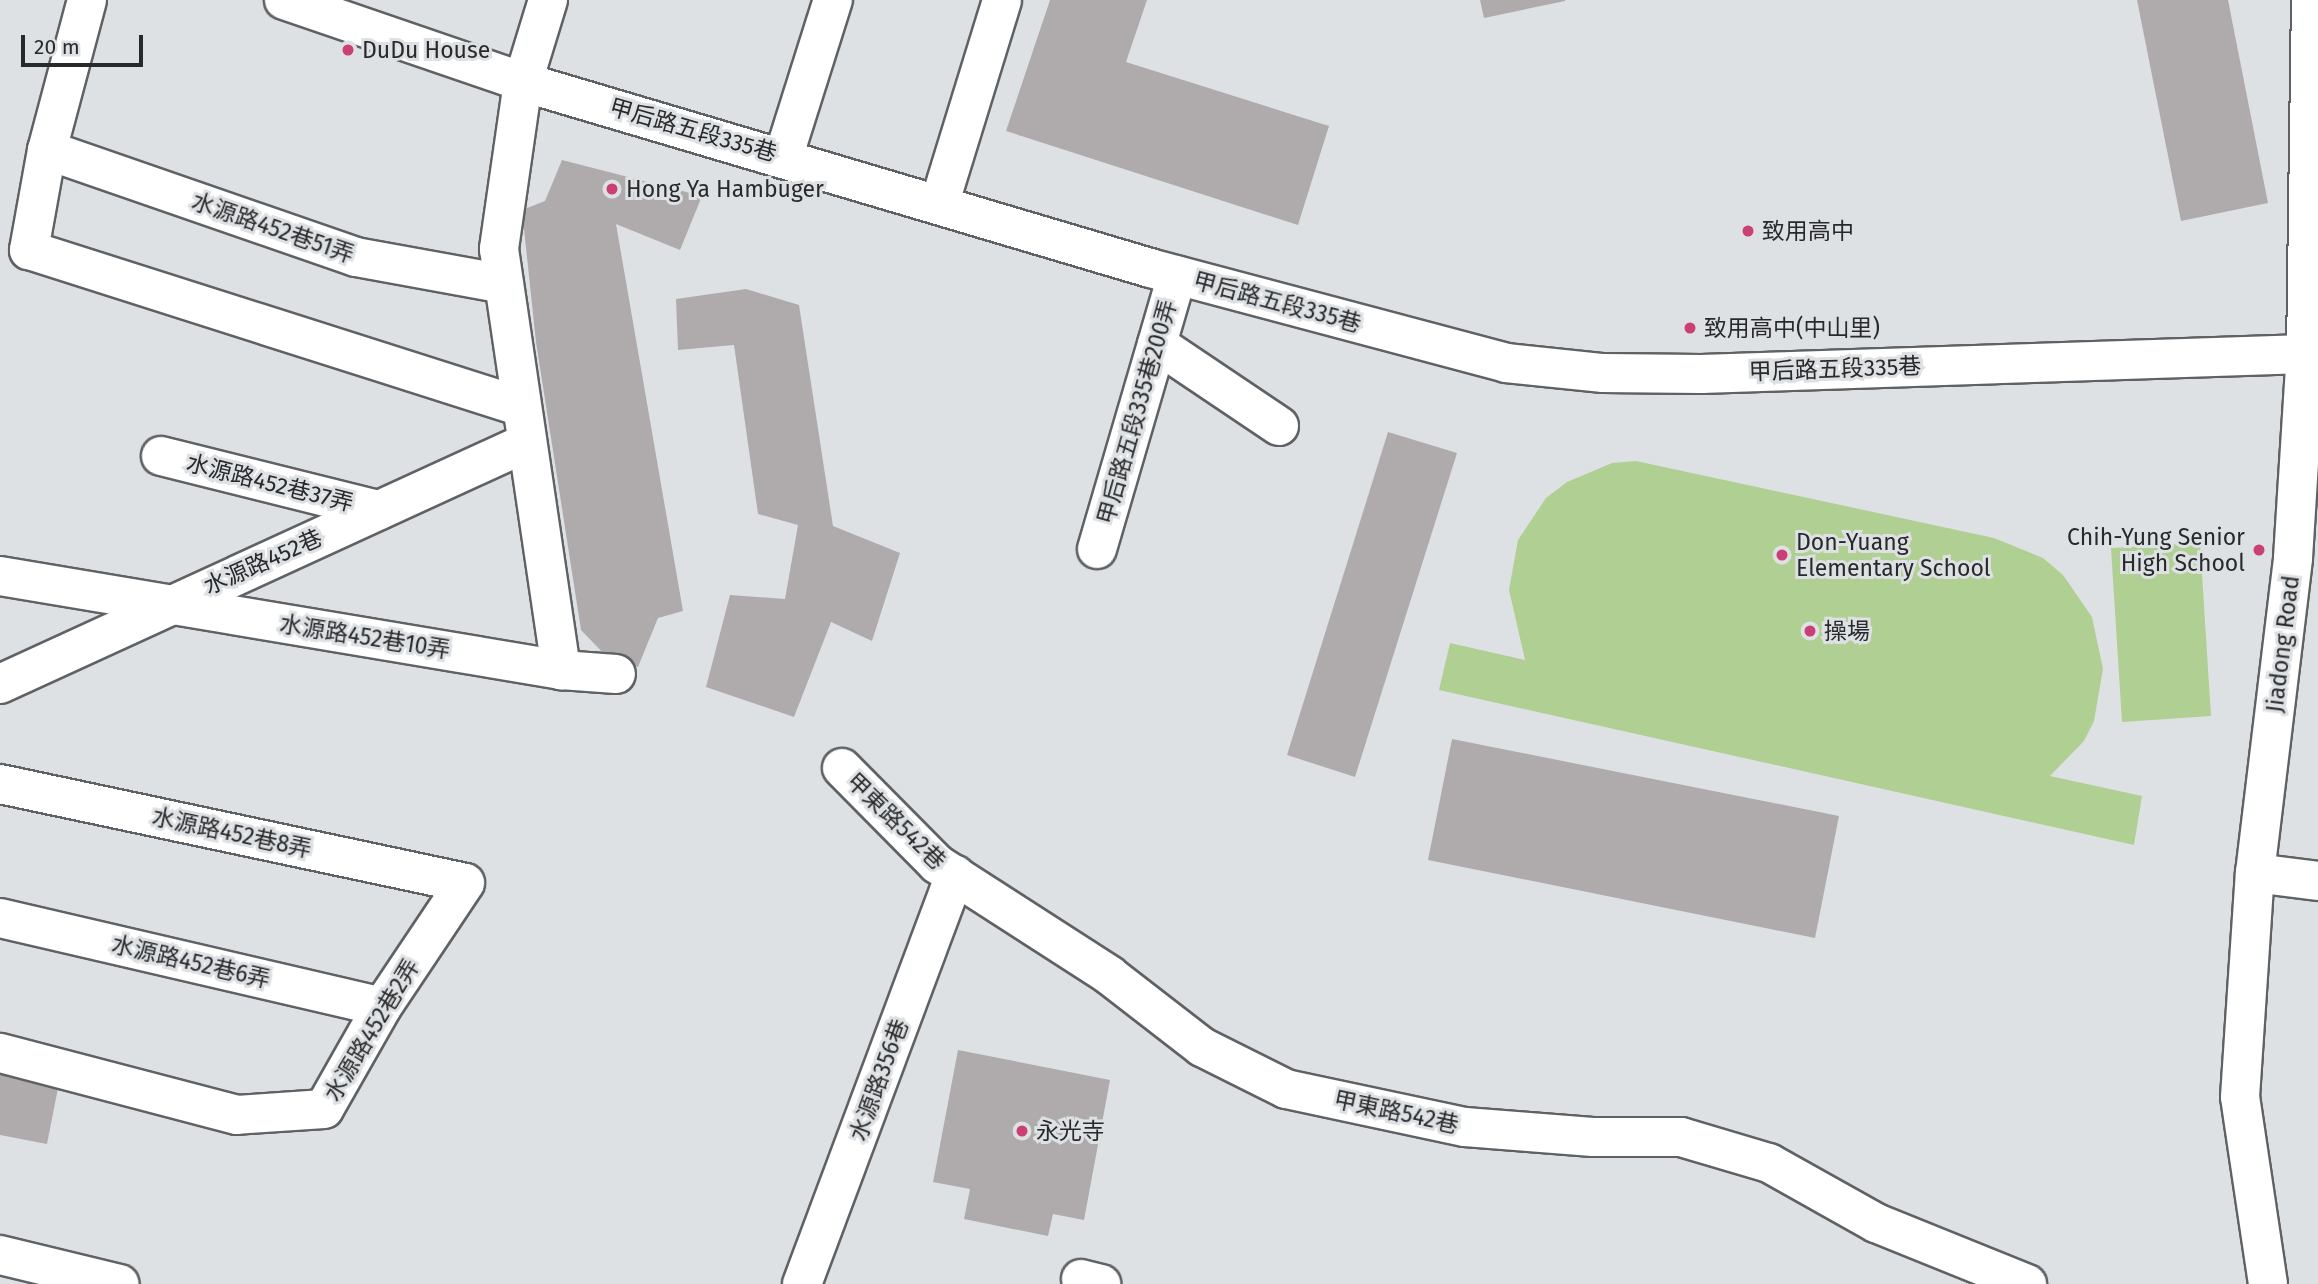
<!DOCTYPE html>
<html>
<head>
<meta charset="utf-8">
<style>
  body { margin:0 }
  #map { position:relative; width:2318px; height:1284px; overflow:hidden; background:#dee1e4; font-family:"Fira Sans","Noto Sans TC",sans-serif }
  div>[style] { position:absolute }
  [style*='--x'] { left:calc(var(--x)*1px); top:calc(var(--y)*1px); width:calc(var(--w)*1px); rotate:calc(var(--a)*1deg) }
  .green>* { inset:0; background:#b0cf92 }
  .building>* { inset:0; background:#afabac }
  .roads { filter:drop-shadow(2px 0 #5f6265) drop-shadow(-2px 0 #5f6265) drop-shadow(0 2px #5f6265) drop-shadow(0 -2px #5f6265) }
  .minor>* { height:38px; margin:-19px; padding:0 19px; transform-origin:19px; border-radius:19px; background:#fff }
  .major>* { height:38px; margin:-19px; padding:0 19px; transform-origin:19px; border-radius:19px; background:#fff }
  .dots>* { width:19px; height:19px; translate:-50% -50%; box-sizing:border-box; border:4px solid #dee1e4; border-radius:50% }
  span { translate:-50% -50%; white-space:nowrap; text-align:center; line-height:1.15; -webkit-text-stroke:6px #dee1e4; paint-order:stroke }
  .poi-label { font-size:23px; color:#28292a }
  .left { translate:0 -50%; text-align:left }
  .right { translate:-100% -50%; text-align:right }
  .street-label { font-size:23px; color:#28292a }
  .scale { position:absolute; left:21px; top:35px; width:122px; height:32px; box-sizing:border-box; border:4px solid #28292a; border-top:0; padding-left:9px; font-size:21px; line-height:24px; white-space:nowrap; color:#28292a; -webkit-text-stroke:5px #dee1e4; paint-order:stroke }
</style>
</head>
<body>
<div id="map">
  <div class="green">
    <div style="clip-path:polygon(1636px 461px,1994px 538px,2043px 558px,2063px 575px,2092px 617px,2103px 669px,2094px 721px,2084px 741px,2050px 776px,2142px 796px,2134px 845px,1439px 690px,1450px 643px,1525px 660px,1509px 590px,1518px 540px,1546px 498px,1567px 482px,1612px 463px)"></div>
    <div style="clip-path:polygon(2200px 543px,2211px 716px,2122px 722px,2111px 548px)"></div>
  </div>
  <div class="building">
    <div style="clip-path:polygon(1050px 0,1147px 0,1126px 62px,1329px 126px,1298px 225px,1006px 131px)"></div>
    <div style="clip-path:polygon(1480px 0,1565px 0,1565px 1px,1484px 18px)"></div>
    <div style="clip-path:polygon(2137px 0,2228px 0,2268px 203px,2181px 221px)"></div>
    <div style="clip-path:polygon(562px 160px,702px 196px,680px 250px,616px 224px,683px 611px,658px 618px,638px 667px,608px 658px,581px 630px,536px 342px,522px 210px,545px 201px)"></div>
    <div style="clip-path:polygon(746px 289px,799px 305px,833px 526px,900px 553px,872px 641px,831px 622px,794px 717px,706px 687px,730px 595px,785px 599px,798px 525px,758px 514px,734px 345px,678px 350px,676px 299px)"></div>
    <div style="clip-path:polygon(1388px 432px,1457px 453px,1355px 777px,1287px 755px)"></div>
    <div style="clip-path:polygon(1452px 739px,1839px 816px,1815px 938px,1428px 860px)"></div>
    <div style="clip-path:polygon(958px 1050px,1110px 1080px,1084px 1220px,1053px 1214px,1048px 1236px,964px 1219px,970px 1189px,933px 1182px)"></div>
    <div style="clip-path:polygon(0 1072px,59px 1083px,47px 1144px,0 1135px)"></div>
  </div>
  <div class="roads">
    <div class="minor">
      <div style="--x:87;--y:0;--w:155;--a:104.9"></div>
      <div style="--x:47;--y:150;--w:102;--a:100.2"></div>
      <div style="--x:29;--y:250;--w:517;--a:17.66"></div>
      <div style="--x:284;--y:0;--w:253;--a:18.9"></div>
      <div style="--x:523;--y:82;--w:654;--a:16.52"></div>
      <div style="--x:1150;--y:268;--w:368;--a:14.9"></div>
      <div style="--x:1506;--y:363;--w:98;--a:5.9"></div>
      <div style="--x:1603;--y:373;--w:98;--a:0.6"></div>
      <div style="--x:1701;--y:374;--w:605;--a:-1.89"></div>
      <div style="--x:548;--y:0;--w:86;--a:107"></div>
      <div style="--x:523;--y:82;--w:169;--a:98.2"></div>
      <div style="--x:499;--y:249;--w:426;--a:81.6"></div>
      <div style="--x:47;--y:150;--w:327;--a:19.1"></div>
      <div style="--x:356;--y:257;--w:150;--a:10.3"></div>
      <div style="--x:784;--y:155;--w:163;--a:-72.5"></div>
      <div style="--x:940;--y:202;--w:211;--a:-72.9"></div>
      <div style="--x:1157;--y:344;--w:147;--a:33.9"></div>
      <div style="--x:161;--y:456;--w:224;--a:14"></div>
      <div style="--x:1097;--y:549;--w:285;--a:-73.7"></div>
      <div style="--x:0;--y:576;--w:569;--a:9.51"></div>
      <div style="--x:561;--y:670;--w:55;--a:4.2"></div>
      <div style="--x:0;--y:684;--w:579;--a:-24.62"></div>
      <div style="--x:842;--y:768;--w:135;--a:45.3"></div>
      <div style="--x:937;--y:864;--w:205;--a:32.8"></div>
      <div style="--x:1109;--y:975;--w:118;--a:37.7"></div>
      <div style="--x:1202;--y:1047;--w:94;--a:26.6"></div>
      <div style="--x:1286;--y:1089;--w:183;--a:12"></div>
      <div style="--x:1465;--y:1127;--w:128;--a:4.5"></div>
      <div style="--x:1593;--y:1137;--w:88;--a:0"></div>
      <div style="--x:1681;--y:1137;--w:92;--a:16.5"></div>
      <div style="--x:1769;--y:1163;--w:123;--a:29.3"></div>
      <div style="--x:1876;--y:1223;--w:163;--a:22"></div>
      <div style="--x:0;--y:784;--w:475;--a:12"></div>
      <div style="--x:465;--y:883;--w:149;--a:123.8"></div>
      <div style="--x:382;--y:1007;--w:117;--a:119.6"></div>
      <div style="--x:324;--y:1109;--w:87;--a:176.1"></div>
      <div style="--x:237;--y:1115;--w:245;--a:-165.3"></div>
      <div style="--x:2255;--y:873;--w:64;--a:7.2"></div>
      <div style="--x:0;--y:918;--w:392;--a:13.1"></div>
      <div style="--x:1081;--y:1279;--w:21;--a:14"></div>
      <div style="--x:802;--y:1284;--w:437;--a:-69.5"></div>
      <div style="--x:2268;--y:1284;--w:189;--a:-98.5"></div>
      <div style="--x:2240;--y:1097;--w:225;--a:-86.2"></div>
      <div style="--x:2255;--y:873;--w:317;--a:-83.1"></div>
      <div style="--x:2293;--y:558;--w:204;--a:-86.4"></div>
      <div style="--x:2306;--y:354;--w:354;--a:-89.2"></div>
    </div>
    <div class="major">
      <div style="--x:0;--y:1255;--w:123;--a:13.6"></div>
    </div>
  </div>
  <div class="dots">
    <div style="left:348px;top:50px;background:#ca3f74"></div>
    <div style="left:612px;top:189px;background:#ca3f74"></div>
    <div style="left:1748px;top:231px;background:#ca3f74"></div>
    <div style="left:1690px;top:328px;background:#ca3f74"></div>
    <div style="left:2259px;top:550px;background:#ca3f74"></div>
    <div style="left:1782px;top:555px;background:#ca3f74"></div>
    <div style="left:1810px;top:631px;background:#ca3f74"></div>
    <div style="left:1022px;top:1131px;background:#ca3f74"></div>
  </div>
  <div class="poi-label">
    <span class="left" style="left:362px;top:50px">DuDu House</span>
    <span class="left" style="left:626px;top:189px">Hong Ya Hambuger</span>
    <span class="left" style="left:1762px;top:231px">致用高中</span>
    <span class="left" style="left:1704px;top:328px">致用高中(中山里)</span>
    <span class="right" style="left:2245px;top:550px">Chih-Yung Senior<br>High School</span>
    <span class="left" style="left:1796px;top:555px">Don-Yuang<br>Elementary School</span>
    <span class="left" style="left:1824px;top:631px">操場</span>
    <span class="left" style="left:1036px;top:1131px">永光寺</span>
  </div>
  <div class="street-label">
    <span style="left:693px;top:130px;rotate:16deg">甲后路五段335巷</span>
    <span style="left:273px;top:228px;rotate:19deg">水源路452巷51弄</span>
    <span style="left:1277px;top:302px;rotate:15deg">甲后路五段335巷</span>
    <span style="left:1835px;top:369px;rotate:-2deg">甲后路五段335巷</span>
    <span style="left:1137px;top:412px;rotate:-74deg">甲后路五段335巷200弄</span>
    <span style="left:270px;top:483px;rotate:14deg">水源路452巷37弄</span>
    <span style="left:263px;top:562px;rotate:-24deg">水源路452巷</span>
    <span style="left:365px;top:637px;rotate:9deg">水源路452巷10弄</span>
    <span style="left:2283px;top:644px;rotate:-83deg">Jiadong Road</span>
    <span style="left:896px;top:821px;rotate:44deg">甲東路542巷</span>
    <span style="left:232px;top:833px;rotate:12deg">水源路452巷8弄</span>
    <span style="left:191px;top:962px;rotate:13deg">水源路452巷6弄</span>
    <span style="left:372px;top:1030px;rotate:-59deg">水源路452巷2弄</span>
    <span style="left:879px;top:1080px;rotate:-70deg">水源路356巷</span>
    <span style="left:1396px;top:1112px;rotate:12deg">甲東路542巷</span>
  </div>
  <div class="scale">20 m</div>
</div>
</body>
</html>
